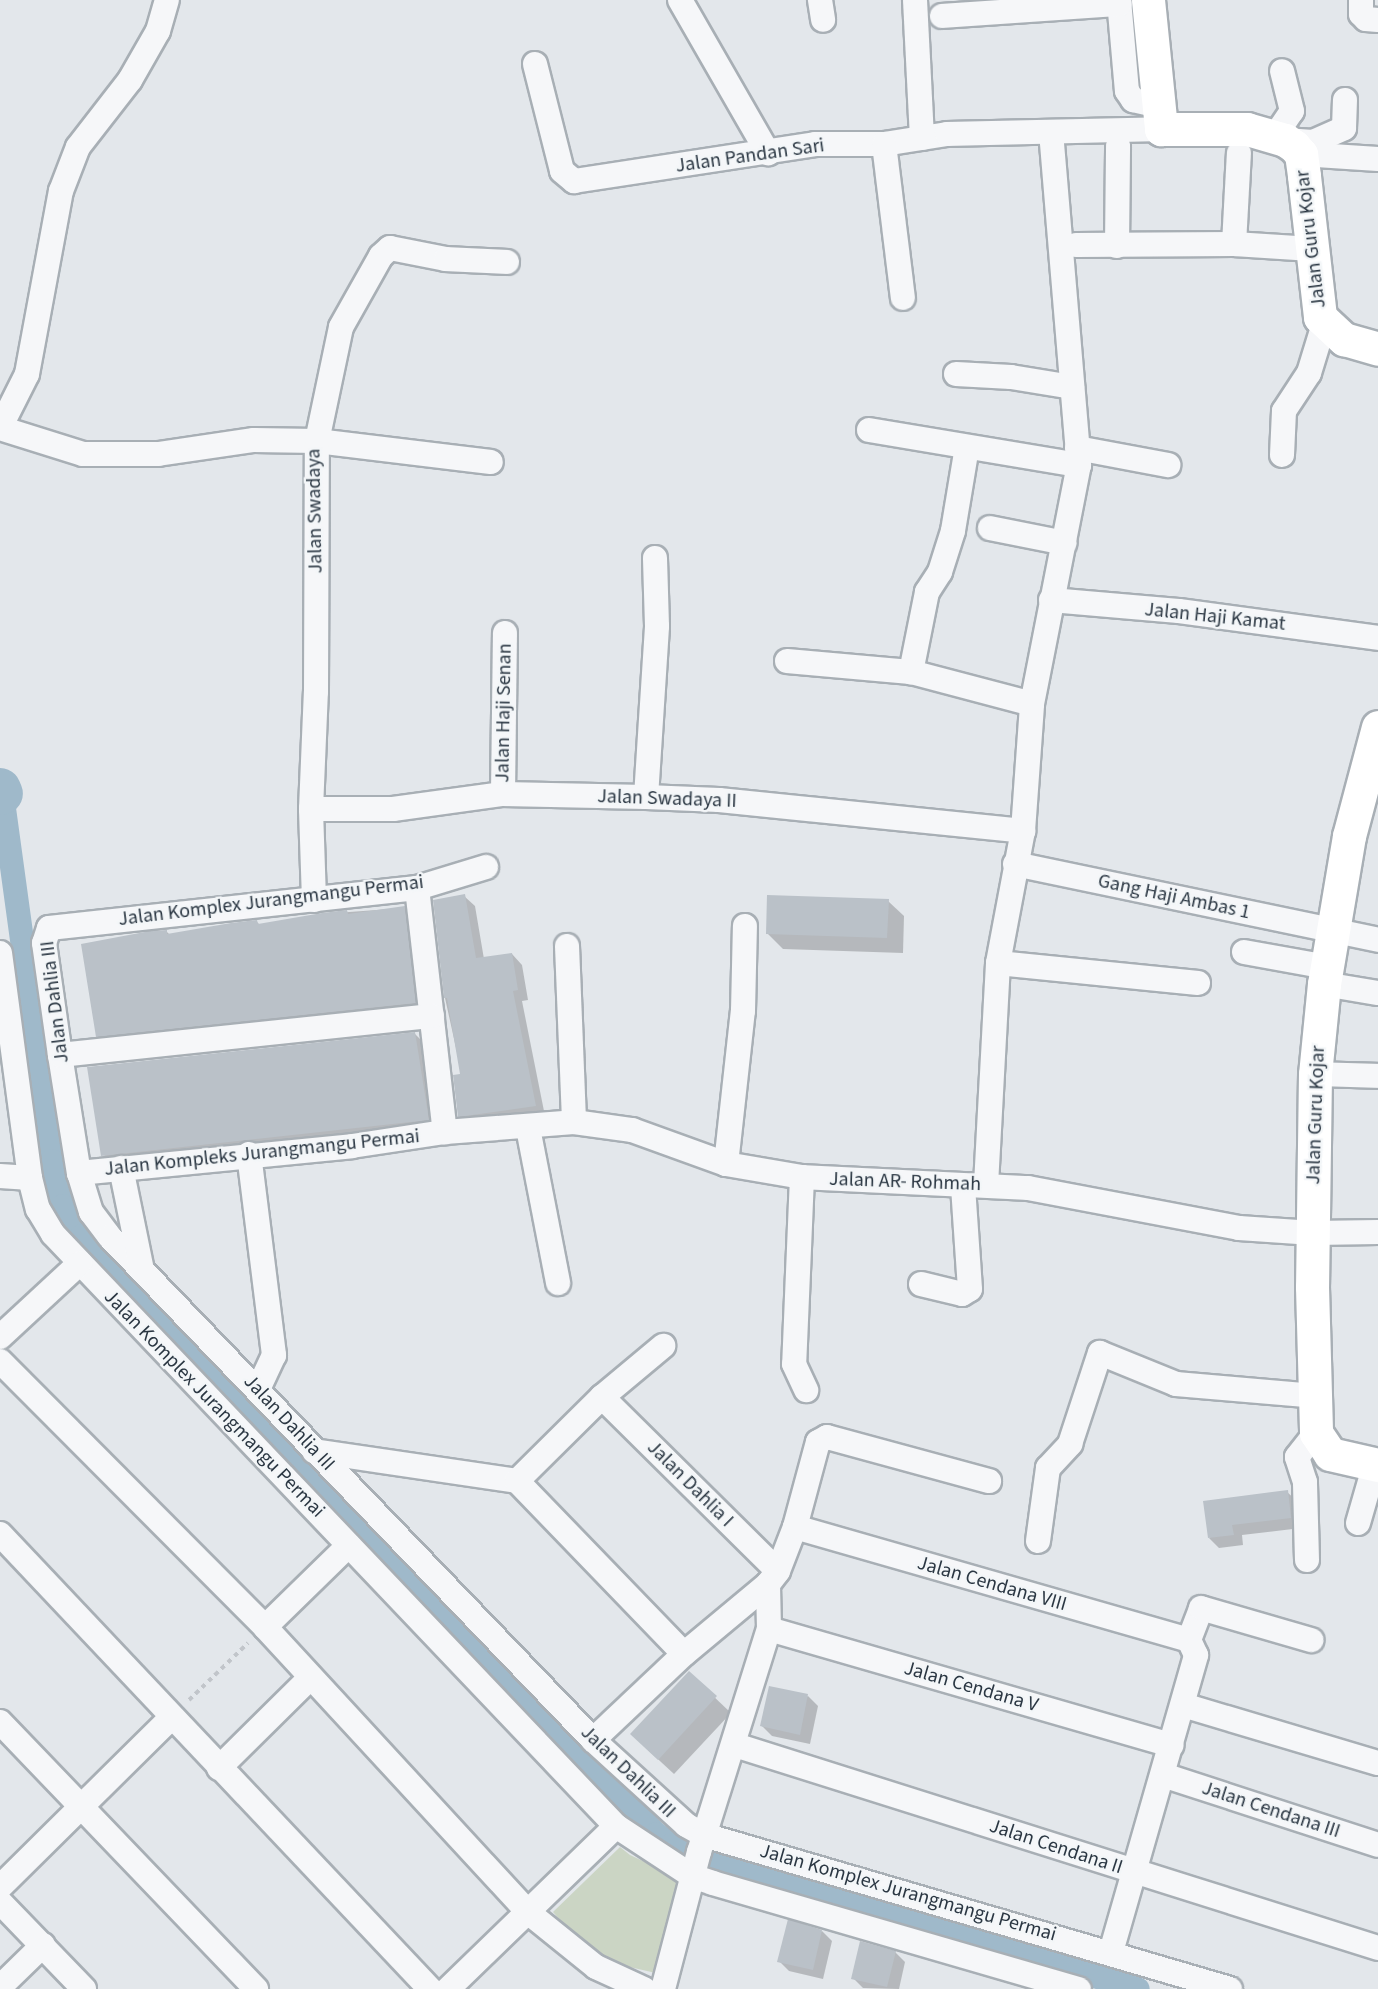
<!DOCTYPE html>
<html>
<head>
<meta charset="utf-8">
<style>
  body { margin:0 }
  #map { position:relative; width:1378px; height:1989px; overflow:hidden; background:#e3e7eb; font-family:"Source Sans 3",sans-serif }
  div>[style] { position:absolute }
  [style*='--x'] { left:calc(var(--x)*1px); top:calc(var(--y)*1px); width:calc(var(--w)*1px); rotate:calc(var(--a)*1deg) }
  .green>* { inset:0; background:#cbd5c4 }
  .shadow>* { inset:0; background:#0003 }
  .canal>* { height:24px; margin:-12px; padding:0 12px; transform-origin:12px; border-radius:12px; background:#9fb9ca }
  .river>* { height:42px; margin:-21px; padding:0 21px; transform-origin:21px; border-radius:21px; background:#9fb9ca }
  .building>* { inset:0; background:#bac1c8 }
  .path>* { height:4px; margin-top:-2px; transform-origin:0; background:repeating-linear-gradient(90deg,#c1c5ca 0 4.5px,transparent 0 9px) }
  .roads { filter:drop-shadow(2px 0 #a8afb5) drop-shadow(-2px 0 #a8afb5) drop-shadow(0 2px #a8afb5) drop-shadow(0 -2px #a8afb5) }
  .street>* { height:24px; margin:-12px; padding:0 12px; transform-origin:12px; border-radius:12px; background:#f6f7f9 }
  .secondary>* { height:33px; margin:-16.5px; padding:0 16.5px; transform-origin:16.5px; border-radius:16.5px; background:#fff }
  span { translate:-50% -50%; white-space:nowrap; text-align:center; line-height:1.15; -webkit-text-stroke:4.5px #f3f6f8; paint-order:stroke }
  .street-label { font-size:20px; color:#2b3743 }
</style>
</head>
<body>
<div id="map">
  <div class="green">
    <div style="clip-path:polygon(620px 1847px,630px 1855px,688px 1882px,660px 1974px,595px 1959px,553px 1912px)"></div>
  </div>
  <div class="shadow">
    <div style="clip-path:polygon(464px 896px,475px 906px,484px 959px,512px 954px,522px 965px,528px 1000px,522px 1001px,545px 1116px,469px 1126px,459px 1116px,462px 1075px,445px 998px)"></div>
    <div style="clip-path:polygon(888px 901px,904px 916px,903px 953px,783px 949px,767px 933px)"></div>
    <div style="clip-path:polygon(404px 908px,415px 918px,425px 1013px,108px 1047px,97px 1036px,166px 931px,170px 935px,256px 921px,260px 925px,322px 914px)"></div>
    <div style="clip-path:polygon(415px 1034px,425px 1044px,439px 1130px,113px 1166px,103px 1156px)"></div>
    <div style="clip-path:polygon(1287px 1492px,1298px 1502px,1301px 1528px,1242px 1535px,1243px 1545px,1219px 1548px,1209px 1538px)"></div>
    <div style="clip-path:polygon(689px 1673px,731px 1713px,674px 1774px,648px 1750px)"></div>
    <div style="clip-path:polygon(808px 1696px,818px 1706px,810px 1744px,772px 1736px,762px 1726px)"></div>
    <div style="clip-path:polygon(822px 1931px,832px 1941px,823px 1979px,789px 1971px,779px 1961px)"></div>
    <div style="clip-path:polygon(895px 1952px,905px 1962px,899px 1989px,863px 1988px,853px 1978px)"></div>
  </div>
  <div class="canal">
    <div style="--x:2;--y:794;--w:370;--a:82.2"></div>
    <div style="--x:52;--y:1161;--w:46;--a:76.3"></div>
    <div style="--x:63;--y:1206;--w:36;--a:58"></div>
    <div style="--x:82;--y:1236;--w:829;--a:46.17"></div>
    <div style="--x:656;--y:1834;--w:19;--a:35"></div>
    <div style="--x:672;--y:1845;--w:46;--a:19.2"></div>
    <div style="--x:715;--y:1860;--w:442;--a:17"></div>
  </div>
  <div class="river">
    <div style="--x:0;--y:789;--w:5;--a:68"></div>
  </div>
  <div class="building">
    <div style="clip-path:polygon(465px 894px,476px 958px,512px 953px,518px 990px,513px 991px,536px 1106px,458px 1117px,453px 1075px,460px 1074px,447px 998px,444px 998px,433px 900px)"></div>
    <div style="clip-path:polygon(767px 895px,889px 899px,887px 938px,766px 934px)"></div>
    <div style="clip-path:polygon(405px 906px,416px 1003px,96px 1037px,81px 944px,150px 931px,167px 930px,167px 934px,231px 923px,257px 920px,258px 924px,322px 913px,347px 910px,348px 914px)"></div>
    <div style="clip-path:polygon(415px 1032px,429px 1120px,101px 1156px,87px 1067px)"></div>
    <div style="clip-path:polygon(1288px 1490px,1291px 1518px,1232px 1525px,1234px 1535px,1208px 1538px,1203px 1501px)"></div>
    <div style="clip-path:polygon(689px 1671px,717px 1696px,658px 1760px,630px 1734px)"></div>
    <div style="clip-path:polygon(769px 1686px,808px 1694px,800px 1735px,760px 1726px)"></div>
    <div style="clip-path:polygon(788px 1919px,822px 1930px,813px 1970px,777px 1962px)"></div>
    <div style="clip-path:polygon(860px 1941px,896px 1951px,887px 1987px,851px 1979px)"></div>
  </div>
  <div class="path">
    <div style="--x:189;--y:1700;--w:82;--a:-44"></div>
  </div>
  <div class="roads">
    <div class="street">
      <div style="--x:680;--y:0;--w:177;--a:60.1"></div>
      <div style="--x:820;--y:0;--w:20;--a:81"></div>
      <div style="--x:915;--y:0;--w:138;--a:87.1"></div>
      <div style="--x:1119;--y:0;--w:91;--a:85"></div>
      <div style="--x:1127;--y:91;--w:11;--a:56"></div>
      <div style="--x:1133;--y:100;--w:26;--a:13"></div>
      <div style="--x:1361;--y:0;--w:14;--a:90"></div>
      <div style="--x:1361;--y:14;--w:7;--a:45"></div>
      <div style="--x:1366;--y:19;--w:12;--a:5"></div>
      <div style="--x:942;--y:16;--w:178;--a:-3.9"></div>
      <div style="--x:535;--y:64;--w:110;--a:75.8"></div>
      <div style="--x:562;--y:171;--w:16;--a:40"></div>
      <div style="--x:574;--y:181;--w:244;--a:-8.7"></div>
      <div style="--x:815;--y:144;--w:69;--a:0"></div>
      <div style="--x:884;--y:144;--w:64;--a:-9"></div>
      <div style="--x:947;--y:134;--w:214;--a:-1.3"></div>
      <div style="--x:1275;--y:136;--w:30;--a:-56"></div>
      <div style="--x:1292;--y:111;--w:41;--a:-104"></div>
      <div style="--x:1285;--y:140;--w:28;--a:4"></div>
      <div style="--x:1313;--y:142;--w:34;--a:-24"></div>
      <div style="--x:1344;--y:128;--w:28;--a:-88"></div>
      <div style="--x:884;--y:144;--w:155;--a:83"></div>
      <div style="--x:1301;--y:154;--w:77;--a:3.7"></div>
      <div style="--x:1234;--y:244;--w:91;--a:-86.9"></div>
      <div style="--x:1076;--y:245;--w:158;--a:-0.4"></div>
      <div style="--x:1234;--y:244;--w:78;--a:3.7"></div>
      <div style="--x:1117;--y:246;--w:100;--a:-89.4"></div>
      <div style="--x:956;--y:374;--w:55;--a:3.1"></div>
      <div style="--x:1011;--y:377;--w:62;--a:9.3"></div>
      <div style="--x:0;--y:428;--w:87;--a:17.4"></div>
      <div style="--x:83;--y:454;--w:75;--a:0"></div>
      <div style="--x:158;--y:454;--w:97;--a:-8.3"></div>
      <div style="--x:254;--y:440;--w:63;--a:0.9"></div>
      <div style="--x:317;--y:441;--w:175;--a:6.9"></div>
      <div style="--x:0;--y:428;--w:60;--a:-63.4"></div>
      <div style="--x:27;--y:374;--w:186;--a:-79.5"></div>
      <div style="--x:61;--y:191;--w:47;--a:-68.9"></div>
      <div style="--x:78;--y:147;--w:85;--a:-52.2"></div>
      <div style="--x:130;--y:80;--w:56;--a:-60.3"></div>
      <div style="--x:158;--y:31;--w:32;--a:-74"></div>
      <div style="--x:869;--y:430;--w:213;--a:9.5"></div>
      <div style="--x:967;--y:447;--w:85;--a:99.5"></div>
      <div style="--x:953;--y:531;--w:43;--a:107.6"></div>
      <div style="--x:940;--y:572;--w:24;--a:123"></div>
      <div style="--x:927;--y:592;--w:82;--a:101.3"></div>
      <div style="--x:911;--y:672;--w:125;--a:14.8"></div>
      <div style="--x:1077;--y:448;--w:93;--a:10.6"></div>
      <div style="--x:1282;--y:455;--w:44;--a:-87.4"></div>
      <div style="--x:1284;--y:411;--w:45;--a:-56.7"></div>
      <div style="--x:1309;--y:373;--w:51;--a:-73"></div>
      <div style="--x:990;--y:528;--w:76;--a:11.3"></div>
      <div style="--x:1051;--y:600;--w:128;--a:4.9"></div>
      <div style="--x:1179;--y:611;--w:201;--a:7.7"></div>
      <div style="--x:787;--y:661;--w:124;--a:5.1"></div>
      <div style="--x:503;--y:794;--w:161;--a:-89.3"></div>
      <div style="--x:646;--y:797;--w:171;--a:-86.3"></div>
      <div style="--x:657;--y:626;--w:68;--a:-91.7"></div>
      <div style="--x:311;--y:809;--w:82;--a:0"></div>
      <div style="--x:393;--y:809;--w:111;--a:-7.8"></div>
      <div style="--x:503;--y:794;--w:143;--a:1.2"></div>
      <div style="--x:646;--y:797;--w:73;--a:2.4"></div>
      <div style="--x:719;--y:800;--w:306;--a:5.8"></div>
      <div style="--x:1015;--y:864;--w:371;--a:11.8"></div>
      <div style="--x:486;--y:867;--w:72;--a:163.1"></div>
      <div style="--x:417;--y:888;--w:370;--a:173.8"></div>
      <div style="--x:49;--y:928;--w:16;--a:108"></div>
      <div style="--x:44;--y:943;--w:113;--a:81.9"></div>
      <div style="--x:60;--y:1055;--w:120;--a:80.9"></div>
      <div style="--x:79;--y:1173;--w:41;--a:72.9"></div>
      <div style="--x:91;--y:1212;--w:31;--a:53"></div>
      <div style="--x:110;--y:1237;--w:697;--a:46.16"></div>
      <div style="--x:593;--y:1740;--w:126;--a:42.4"></div>
      <div style="--x:686;--y:1825;--w:21;--a:29"></div>
      <div style="--x:704;--y:1835;--w:548;--a:16.32"></div>
      <div style="--x:417;--y:888;--w:246;--a:83.5"></div>
      <div style="--x:314;--y:900;--w:91;--a:-91.9"></div>
      <div style="--x:311;--y:809;--w:117;--a:-87.6"></div>
      <div style="--x:316;--y:692;--w:251;--a:-89.8"></div>
      <div style="--x:317;--y:441;--w:116;--a:-78.1"></div>
      <div style="--x:341;--y:327;--w:81;--a:-60.6"></div>
      <div style="--x:381;--y:256;--w:12;--a:-42"></div>
      <div style="--x:390;--y:248;--w:57;--a:11.1"></div>
      <div style="--x:446;--y:259;--w:61;--a:2.8"></div>
      <div style="--x:567;--y:946;--w:176;--a:87.7"></div>
      <div style="--x:1244;--y:952;--w:84;--a:10.2"></div>
      <div style="--x:0;--y:953;--w:227;--a:82.4"></div>
      <div style="--x:30;--y:1178;--w:32;--a:76"></div>
      <div style="--x:38;--y:1209;--w:29;--a:59"></div>
      <div style="--x:53;--y:1234;--w:817;--a:46.44"></div>
      <div style="--x:616;--y:1826;--w:91;--a:33.3"></div>
      <div style="--x:692;--y:1876;--w:22;--a:18"></div>
      <div style="--x:713;--y:1883;--w:381;--a:16.2"></div>
      <div style="--x:998;--y:963;--w:201;--a:5.7"></div>
      <div style="--x:1324;--y:984;--w:55;--a:9.5"></div>
      <div style="--x:60;--y:1055;--w:374;--a:-6"></div>
      <div style="--x:1315;--y:1074;--w:63;--a:1.8"></div>
      <div style="--x:528;--y:1128;--w:158;--a:79"></div>
      <div style="--x:249;--y:1154;--w:203;--a:82.9"></div>
      <div style="--x:274;--y:1355;--w:38;--a:115"></div>
      <div style="--x:726;--y:1164;--w:154;--a:-83.7"></div>
      <div style="--x:743;--y:1011;--w:85;--a:-88.7"></div>
      <div style="--x:121;--y:1168;--w:104;--a:78.4"></div>
      <div style="--x:79;--y:1173;--w:274;--a:-5.6"></div>
      <div style="--x:352;--y:1146;--w:94;--a:-8.6"></div>
      <div style="--x:445;--y:1132;--w:129;--a:-4.4"></div>
      <div style="--x:574;--y:1122;--w:59;--a:7.9"></div>
      <div style="--x:632;--y:1130;--w:100;--a:19.9"></div>
      <div style="--x:726;--y:1164;--w:77;--a:9.7"></div>
      <div style="--x:802;--y:1177;--w:226;--a:2.8"></div>
      <div style="--x:1028;--y:1188;--w:215;--a:10.7"></div>
      <div style="--x:1239;--y:1228;--w:74;--a:3.9"></div>
      <div style="--x:1313;--y:1233;--w:65;--a:-0.9"></div>
      <div style="--x:0;--y:1176;--w:30;--a:4"></div>
      <div style="--x:802;--y:1177;--w:187;--a:92.4"></div>
      <div style="--x:794;--y:1364;--w:29;--a:65"></div>
      <div style="--x:986;--y:1185;--w:222;--a:-86.9"></div>
      <div style="--x:998;--y:963;--w:134;--a:-79.3"></div>
      <div style="--x:1023;--y:831;--w:127;--a:-85.9"></div>
      <div style="--x:1032;--y:704;--w:244;--a:-78.9"></div>
      <div style="--x:1079;--y:465;--w:333;--a:-94.8"></div>
      <div style="--x:921;--y:1284;--w:42;--a:13.7"></div>
      <div style="--x:962;--y:1294;--w:9;--a:-32"></div>
      <div style="--x:970;--y:1289;--w:103;--a:-93.9"></div>
      <div style="--x:0;--y:1337;--w:109;--a:-42.8"></div>
      <div style="--x:0;--y:1361;--w:375;--a:45.1"></div>
      <div style="--x:265;--y:1627;--w:389;--a:47.3"></div>
      <div style="--x:529;--y:1913;--w:86;--a:38.9"></div>
      <div style="--x:596;--y:1967;--w:53;--a:24.6"></div>
      <div style="--x:602;--y:1397;--w:247;--a:44.7"></div>
      <div style="--x:314;--y:1451;--w:205;--a:8.4"></div>
      <div style="--x:517;--y:1481;--w:240;--a:46"></div>
      <div style="--x:517;--y:1481;--w:120;--a:-44.7"></div>
      <div style="--x:602;--y:1397;--w:80;--a:-39.9"></div>
      <div style="--x:1358;--y:1523;--w:61;--a:-73.9"></div>
      <div style="--x:795;--y:1527;--w:410;--a:16"></div>
      <div style="--x:0;--y:1534;--w:626;--a:46.62"></div>
      <div style="--x:1038;--y:1541;--w:74;--a:-82.2"></div>
      <div style="--x:1048;--y:1468;--w:33;--a:-47"></div>
      <div style="--x:1070;--y:1444;--w:96;--a:-71.8"></div>
      <div style="--x:1100;--y:1353;--w:82;--a:22.2"></div>
      <div style="--x:1176;--y:1384;--w:142;--a:4.9"></div>
      <div style="--x:1307;--y:1560;--w:78;--a:-91.5"></div>
      <div style="--x:1305;--y:1482;--w:26;--a:-108"></div>
      <div style="--x:1297;--y:1457;--w:31;--a:-52"></div>
      <div style="--x:265;--y:1627;--w:117;--a:-44.3"></div>
      <div style="--x:769;--y:1629;--w:419;--a:16.1"></div>
      <div style="--x:1189;--y:1640;--w:34;--a:-69"></div>
      <div style="--x:1201;--y:1608;--w:115;--a:16.2"></div>
      <div style="--x:1183;--y:1705;--w:203;--a:16.6"></div>
      <div style="--x:0;--y:1722;--w:370;--a:46.2"></div>
      <div style="--x:593;--y:1740;--w:125;--a:-43.4"></div>
      <div style="--x:684;--y:1654;--w:109;--a:-39.8"></div>
      <div style="--x:735;--y:1745;--w:674;--a:17.52"></div>
      <div style="--x:219;--y:1768;--w:129;--a:-44.7"></div>
      <div style="--x:1163;--y:1775;--w:226;--a:18"></div>
      <div style="--x:0;--y:1887;--w:240;--a:-44.7"></div>
      <div style="--x:0;--y:1902;--w:121;--a:46"></div>
      <div style="--x:1111;--y:1952;--w:309;--a:-74"></div>
      <div style="--x:1196;--y:1655;--w:17;--a:-115"></div>
      <div style="--x:0;--y:1987;--w:60;--a:-44.3"></div>
      <div style="--x:448;--y:1989;--w:234;--a:-44.1"></div>
      <div style="--x:663;--y:1989;--w:142;--a:-75.3"></div>
      <div style="--x:699;--y:1852;--w:234;--a:-72.6"></div>
      <div style="--x:769;--y:1629;--w:45;--a:-91.3"></div>
      <div style="--x:768;--y:1584;--w:16;--a:-52"></div>
      <div style="--x:778;--y:1571;--w:47;--a:-68.9"></div>
      <div style="--x:795;--y:1527;--w:88;--a:-74.9"></div>
      <div style="--x:818;--y:1442;--w:10;--a:-29"></div>
      <div style="--x:827;--y:1437;--w:168;--a:15.2"></div>
    </div>
    <div class="secondary">
      <div style="--x:1148;--y:0;--w:130;--a:84.2"></div>
      <div style="--x:1161;--y:129;--w:86;--a:0"></div>
      <div style="--x:1247;--y:129;--w:40;--a:16"></div>
      <div style="--x:1285;--y:140;--w:11;--a:34"></div>
      <div style="--x:1294;--y:146;--w:11;--a:49"></div>
      <div style="--x:1301;--y:154;--w:22;--a:82"></div>
      <div style="--x:1304;--y:176;--w:142;--a:83.5"></div>
      <div style="--x:1320;--y:317;--w:33;--a:43"></div>
      <div style="--x:1344;--y:339;--w:35;--a:16"></div>
      <div style="--x:1378;--y:727;--w:113;--a:104.9"></div>
      <div style="--x:1349;--y:836;--w:150;--a:99.6"></div>
      <div style="--x:1324;--y:984;--w:90;--a:95.7"></div>
      <div style="--x:1315;--y:1074;--w:213;--a:90.8"></div>
      <div style="--x:1312;--y:1287;--w:146;--a:88.4"></div>
      <div style="--x:1316;--y:1433;--w:25;--a:56"></div>
      <div style="--x:1330;--y:1454;--w:49;--a:12.9"></div>
    </div>
  </div>
  <div class="street-label">
    <span style="left:750px;top:156px;rotate:-8deg">Jalan Pandan Sari</span>
    <span style="left:1311px;top:239px;rotate:-97deg">Jalan Guru Kojar</span>
    <span style="left:315px;top:511px;rotate:-91deg">Jalan Swadaya</span>
    <span style="left:1215px;top:617px;rotate:6deg">Jalan Haji Kamat</span>
    <span style="left:504px;top:713px;rotate:-89deg">Jalan Haji Senan</span>
    <span style="left:667px;top:799px;rotate:2deg">Jalan Swadaya II</span>
    <span style="left:1174px;top:897px;rotate:12deg">Gang Haji Ambas 1</span>
    <span style="left:271px;top:901px;rotate:-7deg">Jalan Komplex Jurangmangu Permai</span>
    <span style="left:55px;top:1002px;rotate:-97deg">Jalan Dahlia III</span>
    <span style="left:1316px;top:1115px;rotate:-88deg">Jalan Guru Kojar</span>
    <span style="left:262px;top:1153px;rotate:-6deg">Jalan Kompleks Jurangmangu Permai</span>
    <span style="left:905px;top:1182px;rotate:2deg">Jalan AR- Rohmah</span>
    <span style="left:214px;top:1404px;rotate:46deg">Jalan Komplex Jurangmangu Permai</span>
    <span style="left:289px;top:1423px;rotate:47deg">Jalan Dahlia III</span>
    <span style="left:690px;top:1484px;rotate:45deg">Jalan Dahlia I</span>
    <span style="left:992px;top:1584px;rotate:16deg">Jalan Cendana VIII</span>
    <span style="left:971px;top:1687px;rotate:16deg">Jalan Cendana V</span>
    <span style="left:628px;top:1772px;rotate:44deg">Jalan Dahlia III</span>
    <span style="left:1271px;top:1810px;rotate:18deg">Jalan Cendana III</span>
    <span style="left:1056px;top:1847px;rotate:18deg">Jalan Cendana II</span>
    <span style="left:908px;top:1893px;rotate:16deg">Jalan Komplex Jurangmangu Permai</span>
  </div>
</div>
</body>
</html>
